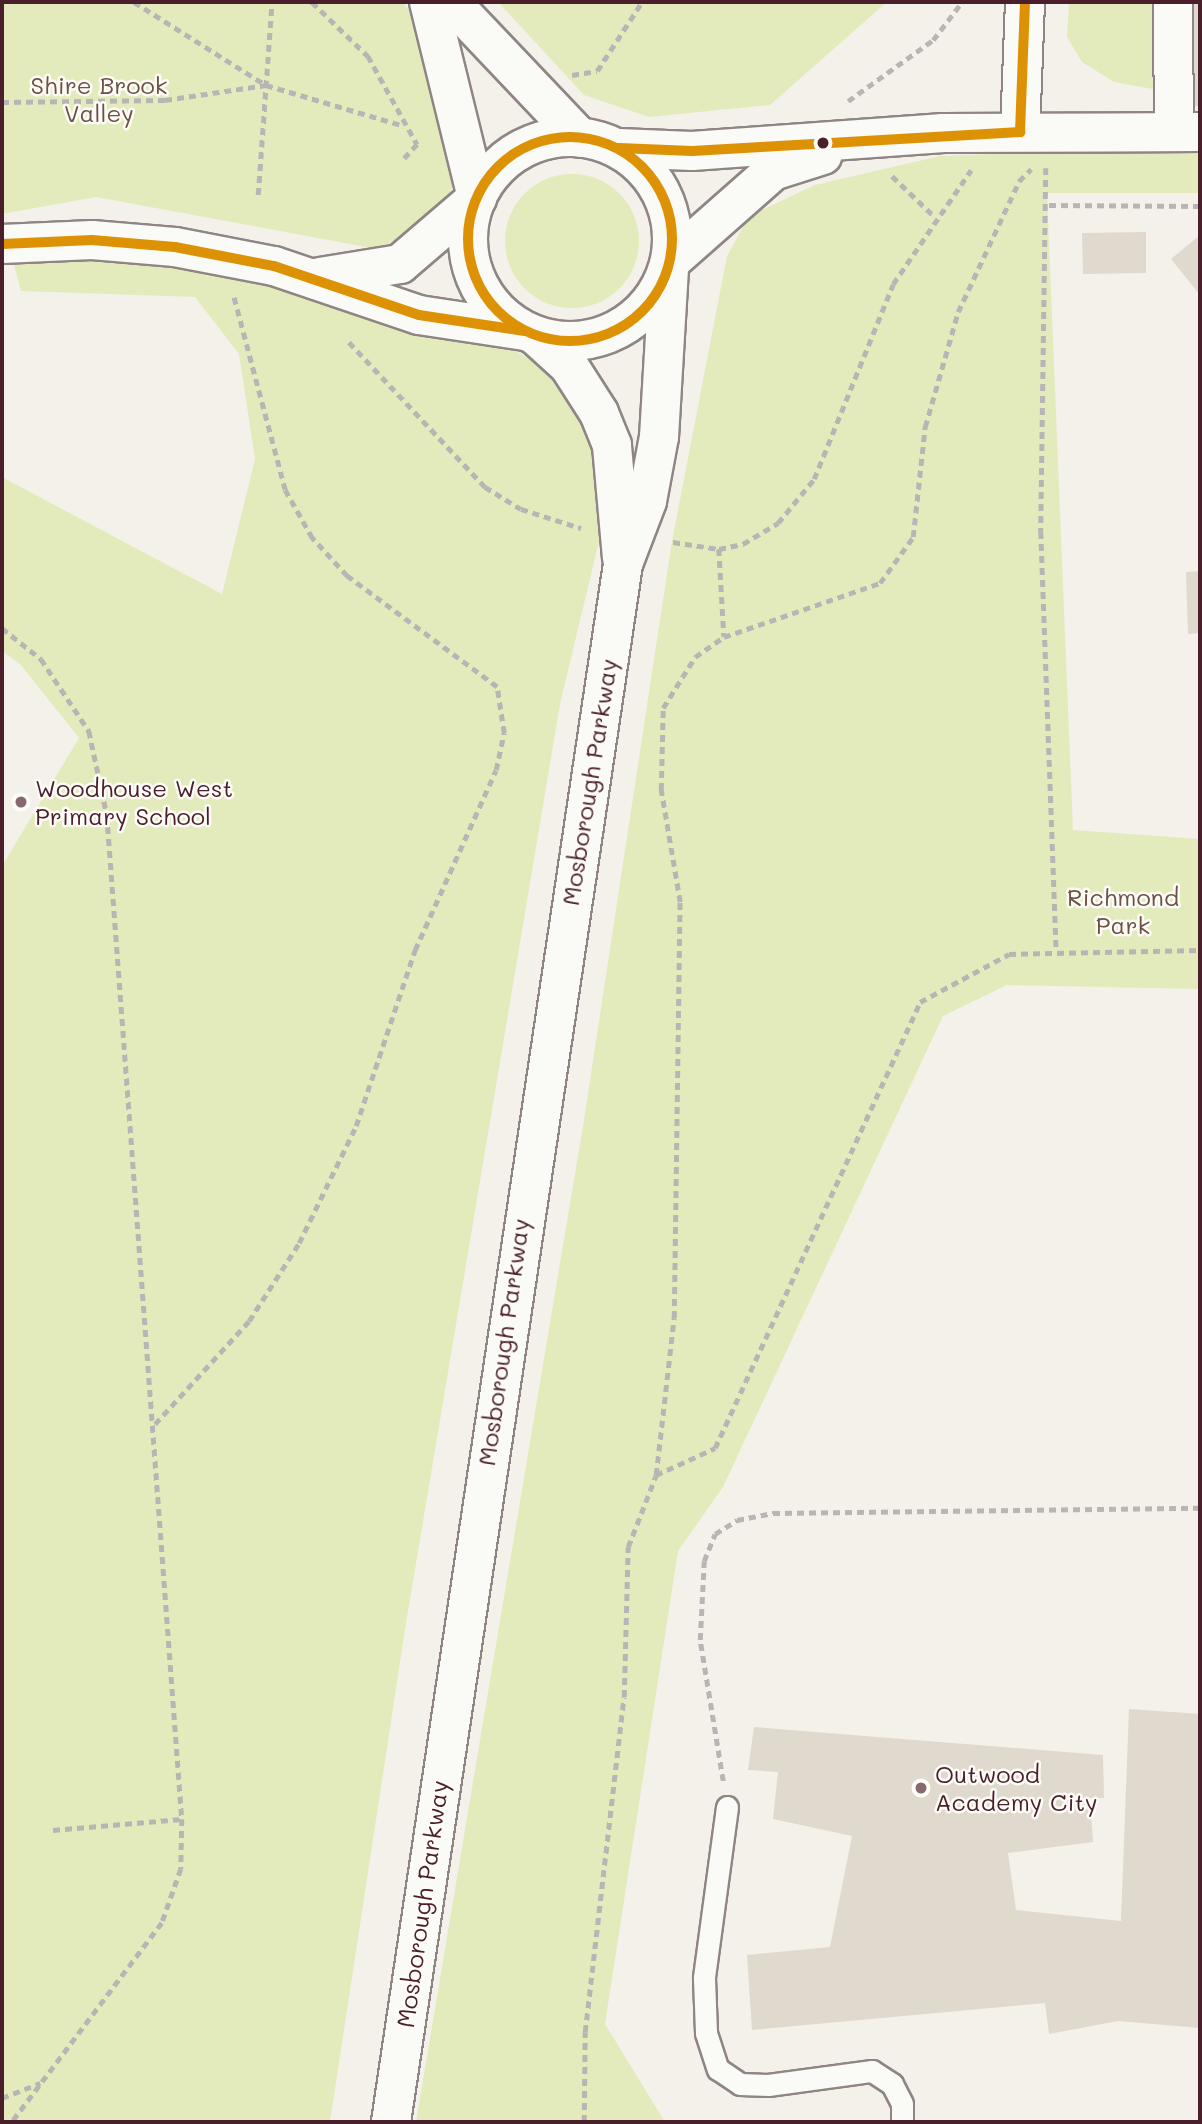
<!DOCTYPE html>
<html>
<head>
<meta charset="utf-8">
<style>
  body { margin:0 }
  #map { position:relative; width:1202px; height:2124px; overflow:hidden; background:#f4f1ea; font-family:Mali,sans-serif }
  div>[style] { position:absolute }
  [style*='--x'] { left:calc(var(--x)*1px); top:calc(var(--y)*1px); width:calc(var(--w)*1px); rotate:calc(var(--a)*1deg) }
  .green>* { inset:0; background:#e3ebbd }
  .round { border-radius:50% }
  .building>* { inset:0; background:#e0d9cd }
  .path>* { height:4.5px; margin-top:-2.25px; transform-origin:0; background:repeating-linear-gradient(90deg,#b9b5b4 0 7px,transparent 0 12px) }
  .roads { filter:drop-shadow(2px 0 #8f8584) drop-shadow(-2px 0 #8f8584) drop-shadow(0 2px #8f8584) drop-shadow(0 -2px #8f8584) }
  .lane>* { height:21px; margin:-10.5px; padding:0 10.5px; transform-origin:10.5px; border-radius:10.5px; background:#fafaf7 }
  .street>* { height:38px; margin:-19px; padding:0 19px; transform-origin:19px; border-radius:19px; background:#fafaf7 }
  .secondary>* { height:38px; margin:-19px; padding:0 19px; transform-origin:19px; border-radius:19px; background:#fafaf7 }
  .highway>* { height:38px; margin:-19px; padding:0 19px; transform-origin:19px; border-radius:19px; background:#fafaf7 }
  .highway>.ring { margin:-19px; padding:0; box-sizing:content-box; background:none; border:38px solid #fafaf7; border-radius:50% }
  .bus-1>* { height:10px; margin:-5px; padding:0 5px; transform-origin:5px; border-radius:5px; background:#dd9206 }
  .bus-1>.ring { margin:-5px; padding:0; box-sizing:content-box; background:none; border:10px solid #dd9206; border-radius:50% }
  .dots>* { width:19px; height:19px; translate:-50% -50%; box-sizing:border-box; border:4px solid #fdfcf7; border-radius:50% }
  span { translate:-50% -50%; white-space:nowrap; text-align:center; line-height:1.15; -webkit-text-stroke:5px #fdfcf7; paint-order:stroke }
  .park-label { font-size:24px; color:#6d5146 }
  .street-label { font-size:24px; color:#4a1f2b }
  .poi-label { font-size:24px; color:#4a1f2b }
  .left { translate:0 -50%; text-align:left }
  .frame { position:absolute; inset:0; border:4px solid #4a1f2b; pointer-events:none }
</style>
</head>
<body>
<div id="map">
  <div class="green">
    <div style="clip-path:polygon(2px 2px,403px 2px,433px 47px,450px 116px,453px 186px,439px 218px,377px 249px,96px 197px,2px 214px)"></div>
    <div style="clip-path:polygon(498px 2px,887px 2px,770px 105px,649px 117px,584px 95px)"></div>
    <div style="clip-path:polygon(1069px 2px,1191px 2px,1192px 96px,1114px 82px,1082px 62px,1067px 37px)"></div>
    <div style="clip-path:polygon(1200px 146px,1200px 193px,1047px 193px,1073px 830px,1200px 839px,1200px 989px,1007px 985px,943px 1016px,723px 1487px,678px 1551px,605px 2024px,665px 2122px,416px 2122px,584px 1120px,672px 541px,727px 256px,749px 216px,815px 185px,940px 156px)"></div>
    <div class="round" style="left:505px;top:174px;width:134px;height:134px"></div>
    <div style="clip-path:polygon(153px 253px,505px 345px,559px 375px,589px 423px,604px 487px,601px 533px,560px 704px,406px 1623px,330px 2122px,2px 2122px,2px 866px,79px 738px,20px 664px,2px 651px,2px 477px,222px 594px,255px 459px,239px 354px,195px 297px,21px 291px,14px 265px)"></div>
  </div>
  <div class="building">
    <div style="clip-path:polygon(1185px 2px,1200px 2px,1200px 106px,1185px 106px)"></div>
    <div style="clip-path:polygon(1146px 232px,1146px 273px,1083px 274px,1082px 233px)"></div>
    <div style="clip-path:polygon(1200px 235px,1200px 295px,1171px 259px)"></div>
    <div style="clip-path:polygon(1200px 571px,1200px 633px,1188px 634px,1186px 572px)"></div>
    <div style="clip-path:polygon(1129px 1709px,1200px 1714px,1200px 2028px,1118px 2021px,1049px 2034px,1045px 2003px,752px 2030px,747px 1955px,830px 1947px,852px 1836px,773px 1819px,778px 1772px,748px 1770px,754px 1727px,1103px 1755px,1104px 1798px,1090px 1798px,1093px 1842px,1008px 1853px,1016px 1910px,1121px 1921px)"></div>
  </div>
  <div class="path">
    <div style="--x:134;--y:2;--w:156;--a:32.2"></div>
    <div style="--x:266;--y:85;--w:144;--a:16.5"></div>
    <div style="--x:312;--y:2;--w:78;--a:44"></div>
    <div style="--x:368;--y:56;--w:101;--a:60.9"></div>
    <div style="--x:572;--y:75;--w:25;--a:-9"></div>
    <div style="--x:597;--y:71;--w:82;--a:-56.9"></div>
    <div style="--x:848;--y:101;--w:105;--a:-35.7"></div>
    <div style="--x:933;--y:40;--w:48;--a:-52.7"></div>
    <div style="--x:2;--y:102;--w:163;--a:-0.7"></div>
    <div style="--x:165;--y:100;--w:102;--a:-8.4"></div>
    <div style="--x:404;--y:158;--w:21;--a:-47"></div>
    <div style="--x:1046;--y:168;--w:364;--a:90.8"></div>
    <div style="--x:1041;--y:532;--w:416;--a:87.9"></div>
    <div style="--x:892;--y:176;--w:59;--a:43.6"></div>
    <div style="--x:258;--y:195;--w:194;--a:-85.9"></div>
    <div style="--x:1049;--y:205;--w:151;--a:0.4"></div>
    <div style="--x:349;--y:342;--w:199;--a:46.8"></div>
    <div style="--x:485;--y:487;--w:42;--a:31.4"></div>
    <div style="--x:521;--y:509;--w:63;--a:17.6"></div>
    <div style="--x:673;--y:542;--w:47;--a:8.7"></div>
    <div style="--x:719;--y:549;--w:25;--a:-12"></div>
    <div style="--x:743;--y:544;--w:41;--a:-31"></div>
    <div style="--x:778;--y:523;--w:57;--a:-50.7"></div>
    <div style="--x:814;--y:479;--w:210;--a:-67.9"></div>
    <div style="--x:893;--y:284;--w:138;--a:-55.6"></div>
    <div style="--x:719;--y:549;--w:88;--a:86.7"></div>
    <div style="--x:2;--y:628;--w:50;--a:38.5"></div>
    <div style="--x:41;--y:659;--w:87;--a:56.3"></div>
    <div style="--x:89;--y:731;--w:86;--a:77.9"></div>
    <div style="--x:107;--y:815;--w:1007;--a:85.73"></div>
    <div style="--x:182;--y:1819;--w:50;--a:91.1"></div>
    <div style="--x:181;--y:1869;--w:57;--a:109.4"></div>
    <div style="--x:162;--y:1923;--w:249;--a:127"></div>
    <div style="--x:155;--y:1424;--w:139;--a:-47.6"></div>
    <div style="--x:249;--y:1321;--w:93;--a:-57.3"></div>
    <div style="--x:299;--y:1243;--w:130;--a:-64"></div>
    <div style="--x:356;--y:1126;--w:186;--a:-71.5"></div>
    <div style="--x:415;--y:950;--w:197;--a:-65.8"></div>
    <div style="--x:496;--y:770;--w:38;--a:-78"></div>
    <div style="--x:504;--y:733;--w:47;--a:-98.7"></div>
    <div style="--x:497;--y:687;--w:187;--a:-143.5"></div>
    <div style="--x:347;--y:576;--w:52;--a:-132.6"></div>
    <div style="--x:312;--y:538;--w:55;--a:-119.4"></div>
    <div style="--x:285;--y:490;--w:202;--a:-104.9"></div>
    <div style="--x:656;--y:1475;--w:65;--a:-24.6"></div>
    <div style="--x:715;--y:1448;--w:491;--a:-65.3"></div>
    <div style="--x:920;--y:1002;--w:101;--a:-28.3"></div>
    <div style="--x:1009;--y:954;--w:191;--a:-1.2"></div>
    <div style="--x:723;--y:1781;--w:143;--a:-99.3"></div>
    <div style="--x:700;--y:1640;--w:79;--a:-87.1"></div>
    <div style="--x:704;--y:1561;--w:29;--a:-68"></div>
    <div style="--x:715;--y:1534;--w:26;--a:-32"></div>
    <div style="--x:737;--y:1520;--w:37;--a:-11"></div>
    <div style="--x:773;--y:1513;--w:427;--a:-0.7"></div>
    <div style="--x:53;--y:1830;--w:129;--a:-4.9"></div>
    <div style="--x:2;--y:2098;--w:41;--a:-21.5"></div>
    <div style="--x:584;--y:2122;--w:90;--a:-89.4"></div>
    <div style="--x:585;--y:2032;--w:337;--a:-83.4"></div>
    <div style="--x:624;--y:1697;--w:150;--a:-88.5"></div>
    <div style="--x:628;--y:1547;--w:77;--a:-68.7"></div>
    <div style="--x:656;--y:1475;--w:158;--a:-83.5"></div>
    <div style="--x:674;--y:1318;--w:416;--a:-89.2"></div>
    <div style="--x:680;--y:902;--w:114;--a:-99.6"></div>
    <div style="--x:661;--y:790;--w:82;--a:-88.6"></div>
    <div style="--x:663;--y:708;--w:60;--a:-57.9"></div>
    <div style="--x:695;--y:657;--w:35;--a:-35"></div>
    <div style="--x:724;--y:637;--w:165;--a:-19.1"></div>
    <div style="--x:880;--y:583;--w:57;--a:-54.3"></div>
    <div style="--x:913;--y:537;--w:111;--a:-83.8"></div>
    <div style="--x:925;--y:427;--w:120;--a:-74"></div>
    <div style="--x:958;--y:312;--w:145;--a:-65"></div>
    <div style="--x:1019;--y:181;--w:17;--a:-45"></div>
  </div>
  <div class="roads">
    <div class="lane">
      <div style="--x:727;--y:1807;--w:173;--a:97.7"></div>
      <div style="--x:704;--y:1978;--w:55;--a:87.9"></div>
      <div style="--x:706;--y:2033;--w:38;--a:72"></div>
      <div style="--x:718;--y:2069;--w:27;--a:34"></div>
      <div style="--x:740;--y:2084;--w:28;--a:2"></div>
      <div style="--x:768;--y:2085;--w:105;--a:-7.7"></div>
      <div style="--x:872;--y:2071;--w:24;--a:33"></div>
      <div style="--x:892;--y:2084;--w:22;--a:63"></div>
      <div style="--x:902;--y:2104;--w:18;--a:90"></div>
    </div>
    <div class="street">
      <div style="--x:1173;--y:2;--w:130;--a:89.6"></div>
      <div style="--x:1020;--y:132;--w:130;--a:-87.8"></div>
    </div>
    <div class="secondary">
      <div style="--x:619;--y:148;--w:73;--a:2.4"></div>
      <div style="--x:692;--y:151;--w:252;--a:-4.1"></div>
      <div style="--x:943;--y:133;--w:257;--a:-0.2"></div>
      <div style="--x:2;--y:244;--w:90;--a:-2.5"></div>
      <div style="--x:92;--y:240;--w:83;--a:4.8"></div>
      <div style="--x:175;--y:247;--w:101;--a:10.9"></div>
      <div style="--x:274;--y:266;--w:153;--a:18.7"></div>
      <div style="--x:419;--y:315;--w:107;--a:8.6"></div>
      <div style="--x:671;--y:261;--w:136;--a:-41.4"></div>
      <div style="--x:773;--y:171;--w:52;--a:-17.7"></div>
      <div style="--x:320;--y:277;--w:81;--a:-9.2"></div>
      <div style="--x:400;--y:264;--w:101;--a:-40.6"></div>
    </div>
    <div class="highway">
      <div style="--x:429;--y:2;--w:202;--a:76.2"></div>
      <div style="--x:451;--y:2;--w:187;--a:46.5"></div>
      <div class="ring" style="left:468px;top:137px;width:166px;height:166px"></div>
      <div style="--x:536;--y:336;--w:45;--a:42.3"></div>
      <div style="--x:569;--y:366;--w:56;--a:57.4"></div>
      <div style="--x:599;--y:413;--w:35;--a:68"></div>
      <div style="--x:612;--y:446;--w:112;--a:84.9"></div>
      <div style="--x:391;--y:2122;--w:1575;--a:-81.53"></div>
      <div style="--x:623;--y:564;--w:67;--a:-69.1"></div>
      <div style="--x:647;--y:501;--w:65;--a:-79.4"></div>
      <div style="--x:659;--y:437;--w:167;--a:-86.6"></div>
    </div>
  </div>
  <div class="bus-1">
    <div class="ring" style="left:468px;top:137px;width:194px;height:194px"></div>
    <div style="--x:619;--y:148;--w:73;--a:2.4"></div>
    <div style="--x:692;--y:151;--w:329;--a:-3.3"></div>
    <div style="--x:1020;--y:132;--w:130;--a:-87.8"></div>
    <div style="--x:2;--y:244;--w:90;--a:-2.5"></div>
    <div style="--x:92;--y:240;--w:83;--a:4.8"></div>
    <div style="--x:175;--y:247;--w:101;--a:10.9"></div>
    <div style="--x:274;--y:266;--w:153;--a:18.7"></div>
    <div style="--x:419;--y:315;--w:107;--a:8.6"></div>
  </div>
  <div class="dots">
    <div style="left:823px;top:143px;background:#4a1f2b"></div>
    <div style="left:21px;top:802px;background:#86686e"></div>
    <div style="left:921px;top:1788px;background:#86686e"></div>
  </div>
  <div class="park-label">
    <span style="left:99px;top:99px">Shire Brook<br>Valley</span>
    <span style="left:1123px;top:911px">Richmond<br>Park</span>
  </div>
  <div class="street-label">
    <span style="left:589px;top:782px;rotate:-81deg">Mosborough Parkway</span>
    <span style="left:503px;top:1342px;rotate:-82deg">Mosborough Parkway</span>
    <span style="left:422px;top:1904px;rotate:-82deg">Mosborough Parkway</span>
  </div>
  <div class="poi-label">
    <span class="left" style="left:35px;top:802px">Woodhouse West<br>Primary School</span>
    <span class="left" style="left:935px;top:1788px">Outwood<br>Academy City</span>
  </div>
  <div class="frame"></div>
</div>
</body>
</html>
